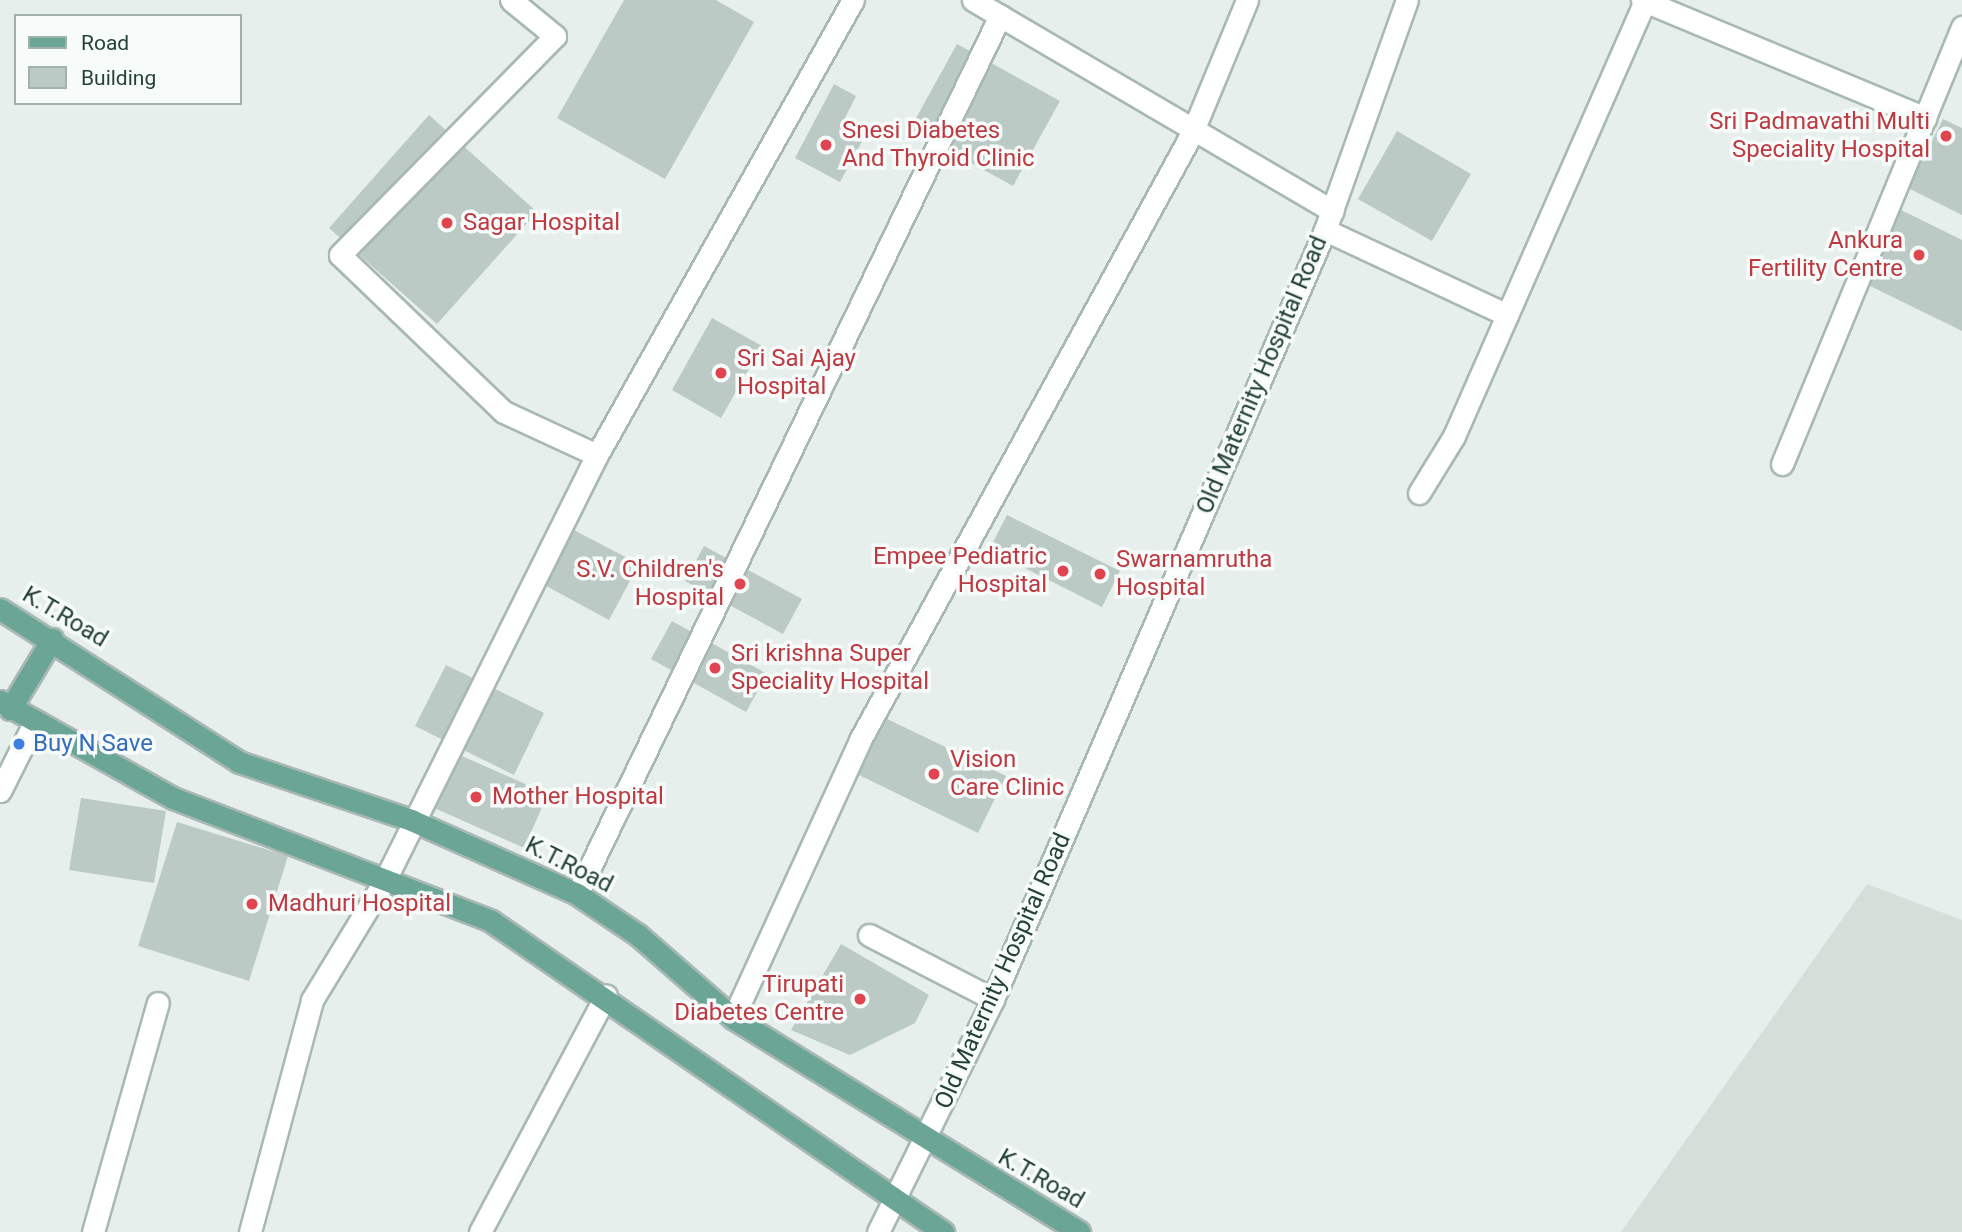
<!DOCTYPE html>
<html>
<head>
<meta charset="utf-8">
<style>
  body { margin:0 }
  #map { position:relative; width:1962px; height:1232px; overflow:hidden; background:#e6efeb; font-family:Roboto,sans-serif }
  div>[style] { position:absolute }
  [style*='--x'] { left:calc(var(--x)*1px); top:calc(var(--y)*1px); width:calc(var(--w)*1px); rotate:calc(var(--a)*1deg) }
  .built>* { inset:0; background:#d4dfda }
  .building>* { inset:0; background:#bbcac4 }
  .roads { filter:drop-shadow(2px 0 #a8b8b2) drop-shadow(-2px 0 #a8b8b2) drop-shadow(0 2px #a8b8b2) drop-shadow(0 -2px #a8b8b2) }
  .minor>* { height:21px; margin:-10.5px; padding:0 10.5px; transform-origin:10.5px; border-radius:10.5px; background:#fff }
  .major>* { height:21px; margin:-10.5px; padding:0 10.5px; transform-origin:10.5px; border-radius:10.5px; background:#6aa596 }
  .dots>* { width:19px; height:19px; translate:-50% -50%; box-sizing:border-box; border:4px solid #f7fbf9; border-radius:50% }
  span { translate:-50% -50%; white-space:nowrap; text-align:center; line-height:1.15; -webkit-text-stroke:7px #f7fbf9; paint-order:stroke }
  .health-label { font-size:24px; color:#be3a42 }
  .right { translate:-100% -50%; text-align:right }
  .left { translate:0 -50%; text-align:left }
  .street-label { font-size:24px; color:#24423a }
  .shop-label { font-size:24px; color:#366cbe }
  .legend { position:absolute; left:14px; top:14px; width:228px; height:91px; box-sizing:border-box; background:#f7fbf9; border:2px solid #a3b1ad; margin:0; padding:9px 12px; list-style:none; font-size:21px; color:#24423a }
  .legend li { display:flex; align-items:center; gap:14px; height:35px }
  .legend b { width:35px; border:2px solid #a3b1ad }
</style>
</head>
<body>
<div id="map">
  <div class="built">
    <div style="clip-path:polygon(1867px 884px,1962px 920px,1962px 1232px,1621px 1232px)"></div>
  </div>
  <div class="building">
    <div style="clip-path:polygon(624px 0,716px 0,754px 22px,665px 179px,557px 118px)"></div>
    <div style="clip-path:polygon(957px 44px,1060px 101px,1013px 186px,910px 129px)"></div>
    <div style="clip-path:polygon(834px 84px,856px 96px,841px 126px,864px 138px,840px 182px,795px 158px)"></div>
    <div style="clip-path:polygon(429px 115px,537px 212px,437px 324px,329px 228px)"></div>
    <div style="clip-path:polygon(1943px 119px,1962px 128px,1962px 215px,1908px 188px)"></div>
    <div style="clip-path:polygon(1397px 131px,1471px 174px,1432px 241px,1358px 199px)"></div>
    <div style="clip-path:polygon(1895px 207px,1962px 240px,1962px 331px,1860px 281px)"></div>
    <div style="clip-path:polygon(712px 318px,762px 346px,721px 418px,672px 390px)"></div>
    <div style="clip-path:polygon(1007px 515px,1120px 571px,1102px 607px,989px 550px)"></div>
    <div style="clip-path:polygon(568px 527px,639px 564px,609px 620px,539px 582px)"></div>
    <div style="clip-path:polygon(704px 546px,802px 599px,783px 634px,685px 581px)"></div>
    <div style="clip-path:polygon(672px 621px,767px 674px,746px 712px,651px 659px)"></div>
    <div style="clip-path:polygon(446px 665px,544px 713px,514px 775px,415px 726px)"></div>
    <div style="clip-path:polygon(883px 717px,1006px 776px,978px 833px,855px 773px)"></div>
    <div style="clip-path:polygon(455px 753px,548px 794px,524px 848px,430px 806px)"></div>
    <div style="clip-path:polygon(81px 798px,166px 811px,154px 883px,69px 870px)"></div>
    <div style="clip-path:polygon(177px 822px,288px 856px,249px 981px,138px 946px)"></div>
    <div style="clip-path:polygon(841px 944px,929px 995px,915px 1023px,850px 1055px,791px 1030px)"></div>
  </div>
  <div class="roads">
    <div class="minor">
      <div style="--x:511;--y:0;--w:57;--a:39.3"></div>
      <div style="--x:555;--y:36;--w:307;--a:134.5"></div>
      <div style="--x:340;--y:255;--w:227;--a:43.8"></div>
      <div style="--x:504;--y:412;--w:102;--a:24.8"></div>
      <div style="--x:973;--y:0;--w:417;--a:30.4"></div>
      <div style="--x:1642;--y:0;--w:307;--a:22.6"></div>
      <div style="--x:1325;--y:230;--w:201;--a:25"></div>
      <div style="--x:1782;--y:464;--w:473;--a:-67.6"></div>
      <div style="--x:1419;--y:493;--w:67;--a:-58.4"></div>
      <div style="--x:1454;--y:436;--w:475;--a:-66.3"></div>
      <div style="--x:0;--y:791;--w:76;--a:-63.4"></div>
      <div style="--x:577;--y:894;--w:975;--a:-64.28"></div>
      <div style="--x:869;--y:935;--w:140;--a:27.3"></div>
      <div style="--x:733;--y:1018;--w:306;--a:-65.4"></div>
      <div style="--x:860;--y:740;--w:692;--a:-61.32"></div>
      <div style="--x:1192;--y:133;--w:144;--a:-67.5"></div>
      <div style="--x:93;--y:1232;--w:238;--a:-74.2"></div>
      <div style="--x:250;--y:1232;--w:240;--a:-75"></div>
      <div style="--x:312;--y:1000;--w:140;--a:-58.7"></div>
      <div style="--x:385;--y:880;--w:475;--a:-63.5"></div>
      <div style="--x:597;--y:455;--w:522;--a:-60.64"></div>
      <div style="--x:480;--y:1232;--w:268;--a:-62"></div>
      <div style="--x:878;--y:1232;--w:260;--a:-63.7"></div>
      <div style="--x:993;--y:999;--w:838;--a:-66.65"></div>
      <div style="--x:1325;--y:230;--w:244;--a:-70.4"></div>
    </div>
    <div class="major">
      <div style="--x:0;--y:609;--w:284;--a:32.6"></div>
      <div style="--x:239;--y:762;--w:182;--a:18.6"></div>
      <div style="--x:411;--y:820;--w:182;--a:24"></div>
      <div style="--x:577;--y:894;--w:73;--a:33.9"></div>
      <div style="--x:638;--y:935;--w:126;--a:41.1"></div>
      <div style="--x:733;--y:1018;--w:407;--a:31.7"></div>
      <div style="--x:0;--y:701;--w:198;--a:29.3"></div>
      <div style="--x:173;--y:798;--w:341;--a:21.1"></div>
      <div style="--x:491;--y:921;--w:549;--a:34.53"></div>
      <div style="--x:10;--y:709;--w:82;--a:-59"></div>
    </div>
  </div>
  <div class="dots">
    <div style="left:1946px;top:136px;background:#e0444e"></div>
    <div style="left:826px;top:145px;background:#e0444e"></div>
    <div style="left:447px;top:223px;background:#e0444e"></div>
    <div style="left:1919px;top:255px;background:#e0444e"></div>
    <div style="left:721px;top:373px;background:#e0444e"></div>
    <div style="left:1063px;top:571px;background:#e0444e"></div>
    <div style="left:1100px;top:574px;background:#e0444e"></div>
    <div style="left:740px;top:584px;background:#e0444e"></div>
    <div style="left:715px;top:668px;background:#e0444e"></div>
    <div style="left:19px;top:744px;background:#3f7fe0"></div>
    <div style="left:934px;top:774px;background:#e0444e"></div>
    <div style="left:476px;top:797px;background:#e0444e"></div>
    <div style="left:252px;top:904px;background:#e0444e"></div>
    <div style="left:860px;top:999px;background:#e0444e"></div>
  </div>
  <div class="health-label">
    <span class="right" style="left:1930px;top:136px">Sri Padmavathi Multi<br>Speciality Hospital</span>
    <span class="left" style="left:842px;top:145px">Snesi Diabetes<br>And Thyroid Clinic</span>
    <span class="left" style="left:463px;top:223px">Sagar Hospital</span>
    <span class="right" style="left:1903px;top:255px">Ankura<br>Fertility Centre</span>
    <span class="left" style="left:737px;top:373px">Sri Sai Ajay<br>Hospital</span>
    <span class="right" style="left:1047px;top:571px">Empee Pediatric<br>Hospital</span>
    <span class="left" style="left:1116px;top:574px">Swarnamrutha<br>Hospital</span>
    <span class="right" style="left:724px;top:584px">S.V. Children's<br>Hospital</span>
    <span class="left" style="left:731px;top:668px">Sri krishna Super<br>Speciality Hospital</span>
    <span class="left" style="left:950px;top:774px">Vision<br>Care Clinic</span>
    <span class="left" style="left:492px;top:797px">Mother Hospital</span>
    <span class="left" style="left:268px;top:904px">Madhuri Hospital</span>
    <span class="right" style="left:844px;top:999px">Tirupati<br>Diabetes Centre</span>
  </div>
  <div class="street-label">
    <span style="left:1262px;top:375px;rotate:-67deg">Old Maternity Hospital Road</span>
    <span style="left:65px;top:617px;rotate:31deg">K.T.Road</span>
    <span style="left:569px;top:865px;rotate:27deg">K.T.Road</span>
    <span style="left:1003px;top:971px;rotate:-66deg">Old Maternity Hospital Road</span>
    <span style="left:1041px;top:1179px;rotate:30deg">K.T.Road</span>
  </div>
  <div class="shop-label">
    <span class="left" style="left:33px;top:744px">Buy N Save</span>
  </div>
  <ul class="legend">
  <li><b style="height:9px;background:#6aa596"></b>Road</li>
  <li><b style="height:19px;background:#bbcac4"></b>Building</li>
  </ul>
</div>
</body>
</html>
